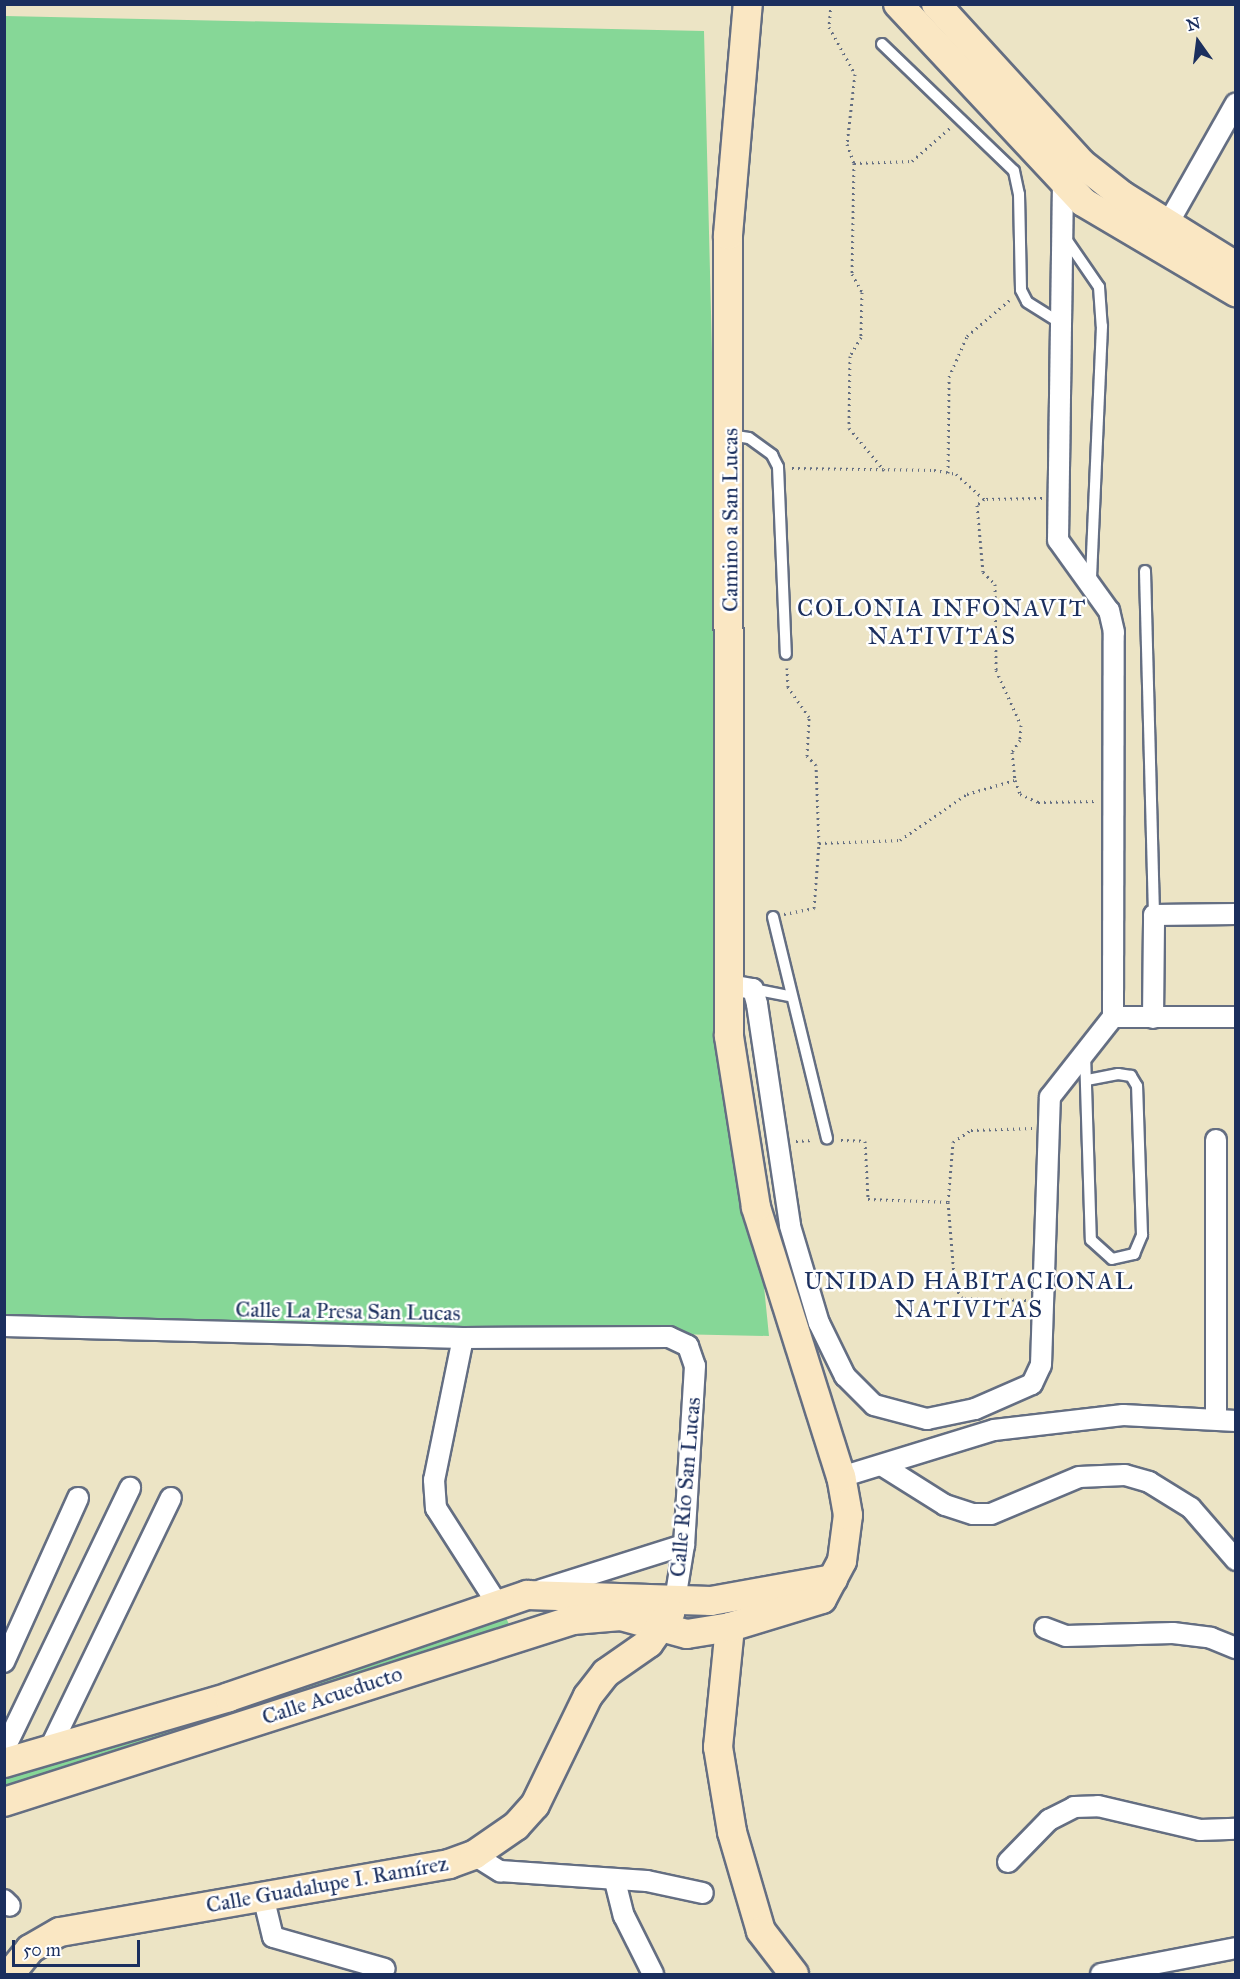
<!DOCTYPE html>
<html>
<head>
<meta charset="utf-8">
<style>
  body { margin:0 }
  #map { position:relative; width:1240px; height:1979px; overflow:hidden; background:#ece4c5; font-family:"IM FELL Great Primer",serif }
  div>[style] { position:absolute }
  [style*='--x'] { left:calc(var(--x)*1px); top:calc(var(--y)*1px); width:calc(var(--w)*1px); rotate:calc(var(--a)*1deg) }
  .green>* { inset:0; background:#86d797 }
  .path>* { height:3px; margin-top:-1.5px; transform-origin:0; background:repeating-linear-gradient(90deg,#646e82 0 1.5px,transparent 0 6px) }
  .roads { filter:drop-shadow(2px 0 #646e82) drop-shadow(-2px 0 #646e82) drop-shadow(0 2px #646e82) drop-shadow(0 -2px #646e82) }
  .lane>* { height:10px; margin:-5px; padding:0 5px; transform-origin:5px; border-radius:5px; background:#fff }
  .street>* { height:20px; margin:-10px; padding:0 10px; transform-origin:10px; border-radius:10px; background:#fff }
  .secondary>* { height:28px; margin:-14px; padding:0 14px; transform-origin:14px; border-radius:14px; background:#fae7c3 }
  span { translate:-50% -50%; white-space:nowrap; text-align:center; line-height:1.15; -webkit-text-stroke:5px #fff; paint-order:stroke }
  .street-label { font-size:22px; color:#1b2f5e }
  .neighbourhood-label { font-size:24px; color:#1b2f5e; letter-spacing:1.5px }
  .frame { position:absolute; inset:0; border:6px solid #1b2f5e; pointer-events:none }
  .north { position:absolute; left:1168px; top:12px; width:60px; height:60px; -webkit-text-stroke:4px #fff; paint-order:stroke; rotate:346deg; font-size:16px; font-weight:700; line-height:24px; text-align:center; color:#1b2f5e }
  .north::after { content:''; display:block; margin:auto; width:21px; height:27px; background:#1b2f5e; clip-path:polygon(50% 0,100% 100%,50% 72%,0 100%) }
  .scale { position:absolute; left:12px; top:1940px; width:128px; height:27px; box-sizing:border-box; border:3px solid #1b2f5e; border-top:0; padding-left:8px; font-size:18px; line-height:21px; white-space:nowrap; color:#1b2f5e; -webkit-text-stroke:4px #fff; paint-order:stroke }
</style>
</head>
<body>
<div id="map">
  <div class="green">
    <div style="clip-path:polygon(5px 16px,704px 31px,729px 1036px,756px 1207px,769px 1336px,5px 1320px)"></div>
    <div style="clip-path:polygon(502px 1609px,513px 1633px,5px 1796px,5px 1773px)"></div>
  </div>
  <div class="path">
    <div style="--x:831;--y:4;--w:23;--a:95"></div>
    <div style="--x:829;--y:27;--w:54;--a:61"></div>
    <div style="--x:855;--y:74;--w:70;--a:96.5"></div>
    <div style="--x:847;--y:144;--w:20;--a:70"></div>
    <div style="--x:854;--y:163;--w:111;--a:91"></div>
    <div style="--x:852;--y:274;--w:21;--a:61"></div>
    <div style="--x:862;--y:292;--w:45;--a:91.3"></div>
    <div style="--x:861;--y:337;--w:22;--a:120"></div>
    <div style="--x:850;--y:356;--w:72;--a:90.8"></div>
    <div style="--x:849;--y:428;--w:55;--a:50.2"></div>
    <div style="--x:854;--y:163;--w:58;--a:-2"></div>
    <div style="--x:912;--y:161;--w:52;--a:-41.1"></div>
    <div style="--x:792;--y:468;--w:142;--a:0.8"></div>
    <div style="--x:934;--y:470;--w:22;--a:10"></div>
    <div style="--x:956;--y:474;--w:38;--a:42"></div>
    <div style="--x:948;--y:473;--w:96;--a:-89.4"></div>
    <div style="--x:949;--y:377;--w:45;--a:-66.3"></div>
    <div style="--x:967;--y:336;--w:59;--a:-40.2"></div>
    <div style="--x:1042;--y:498;--w:58;--a:179"></div>
    <div style="--x:984;--y:499;--w:9;--a:139"></div>
    <div style="--x:977;--y:505;--w:67;--a:84.9"></div>
    <div style="--x:983;--y:572;--w:17;--a:45"></div>
    <div style="--x:995;--y:584;--w:86;--a:89.3"></div>
    <div style="--x:996;--y:670;--w:60;--a:65.6"></div>
    <div style="--x:1021;--y:725;--w:15;--a:94"></div>
    <div style="--x:1020;--y:740;--w:14;--a:124"></div>
    <div style="--x:1012;--y:752;--w:28;--a:84"></div>
    <div style="--x:1015;--y:780;--w:15;--a:70"></div>
    <div style="--x:1020;--y:794;--w:20;--a:24"></div>
    <div style="--x:1038;--y:802;--w:60;--a:-1"></div>
    <div style="--x:819;--y:843;--w:81;--a:-2.1"></div>
    <div style="--x:900;--y:840;--w:81;--a:-34.5"></div>
    <div style="--x:967;--y:794;--w:50;--a:-16.3"></div>
    <div style="--x:784;--y:914;--w:31;--a:-11"></div>
    <div style="--x:814;--y:908;--w:65;--a:-85.6"></div>
    <div style="--x:819;--y:843;--w:78;--a:-92.2"></div>
    <div style="--x:816;--y:765;--w:13;--a:-135"></div>
    <div style="--x:807;--y:756;--w:39;--a:-87"></div>
    <div style="--x:809;--y:717;--w:37;--a:-125"></div>
    <div style="--x:788;--y:687;--w:19;--a:-93"></div>
    <div style="--x:841;--y:1140;--w:24;--a:2"></div>
    <div style="--x:865;--y:1141;--w:58;--a:87"></div>
    <div style="--x:868;--y:1199;--w:80;--a:2.1"></div>
    <div style="--x:796;--y:1141;--w:17;--a:-3"></div>
    <div style="--x:1026;--y:1300;--w:64;--a:-178.2"></div>
    <div style="--x:962;--y:1298;--w:13;--a:-122"></div>
    <div style="--x:955;--y:1287;--w:85;--a:-94.7"></div>
    <div style="--x:948;--y:1202;--w:60;--a:-85.2"></div>
    <div style="--x:953;--y:1142;--w:22;--a:-34"></div>
    <div style="--x:971;--y:1130;--w:61;--a:-1.9"></div>
  </div>
  <div class="roads">
    <div class="lane">
      <div style="--x:882;--y:44;--w:183;--a:43.9"></div>
      <div style="--x:1014;--y:171;--w:24;--a:78"></div>
      <div style="--x:1019;--y:194;--w:96;--a:88.8"></div>
      <div style="--x:1021;--y:290;--w:13;--a:63"></div>
      <div style="--x:1027;--y:302;--w:40;--a:32"></div>
      <div style="--x:1064;--y:236;--w:62;--a:55.5"></div>
      <div style="--x:1099;--y:287;--w:39;--a:86"></div>
      <div style="--x:1102;--y:326;--w:257;--a:92.5"></div>
      <div style="--x:730;--y:435;--w:19;--a:9"></div>
      <div style="--x:749;--y:438;--w:29;--a:36"></div>
      <div style="--x:772;--y:455;--w:13;--a:63"></div>
      <div style="--x:778;--y:467;--w:187;--a:87.6"></div>
      <div style="--x:1145;--y:571;--w:344;--a:88.5"></div>
      <div style="--x:773;--y:917;--w:228;--a:76.3"></div>
      <div style="--x:753;--y:989;--w:37;--a:11"></div>
      <div style="--x:1085;--y:1054;--w:186;--a:88.2"></div>
      <div style="--x:1091;--y:1240;--w:28;--a:42"></div>
      <div style="--x:1112;--y:1259;--w:23;--a:-13"></div>
      <div style="--x:1134;--y:1254;--w:21;--a:-67"></div>
      <div style="--x:1142;--y:1235;--w:149;--a:-91.9"></div>
      <div style="--x:1137;--y:1086;--w:12;--a:-121"></div>
      <div style="--x:1131;--y:1076;--w:13;--a:-171"></div>
      <div style="--x:1118;--y:1074;--w:32;--a:169"></div>
    </div>
    <div class="street">
      <div style="--x:1162;--y:234;--w:150;--a:-60.5"></div>
      <div style="--x:730;--y:985;--w:23;--a:10"></div>
      <div style="--x:753;--y:989;--w:16;--a:75"></div>
      <div style="--x:757;--y:1004;--w:224;--a:81.5"></div>
      <div style="--x:790;--y:1226;--w:101;--a:73.4"></div>
      <div style="--x:819;--y:1323;--w:59;--a:63.9"></div>
      <div style="--x:845;--y:1376;--w:41;--a:45"></div>
      <div style="--x:874;--y:1405;--w:55;--a:14.8"></div>
      <div style="--x:927;--y:1419;--w:49;--a:-11.8"></div>
      <div style="--x:975;--y:1409;--w:62;--a:-23.7"></div>
      <div style="--x:1032;--y:1384;--w:21;--a:-65"></div>
      <div style="--x:1041;--y:1365;--w:268;--a:-88.1"></div>
      <div style="--x:1050;--y:1097;--w:102;--a:-51.8"></div>
      <div style="--x:1113;--y:1017;--w:385;--a:-89.9"></div>
      <div style="--x:1114;--y:632;--w:22;--a:-103"></div>
      <div style="--x:1109;--y:611;--w:87;--a:-125.7"></div>
      <div style="--x:1058;--y:540;--w:356;--a:-89.2"></div>
      <div style="--x:1113;--y:1017;--w:123;--a:0"></div>
      <div style="--x:1153;--y:1018;--w:103;--a:-89.4"></div>
      <div style="--x:1154;--y:915;--w:82;--a:-0.7"></div>
      <div style="--x:1216;--y:1140;--w:278;--a:90"></div>
      <div style="--x:4;--y:1326;--w:459;--a:1.5"></div>
      <div style="--x:463;--y:1338;--w:206;--a:-0.3"></div>
      <div style="--x:669;--y:1337;--w:21;--a:25"></div>
      <div style="--x:688;--y:1346;--w:21;--a:71"></div>
      <div style="--x:695;--y:1366;--w:179;--a:93.5"></div>
      <div style="--x:684;--y:1545;--w:56;--a:99.3"></div>
      <div style="--x:463;--y:1338;--w:145;--a:101.5"></div>
      <div style="--x:434;--y:1480;--w:28;--a:86"></div>
      <div style="--x:436;--y:1508;--w:115;--a:57.4"></div>
      <div style="--x:883;--y:1466;--w:73;--a:32.2"></div>
      <div style="--x:945;--y:1505;--w:29;--a:18"></div>
      <div style="--x:973;--y:1514;--w:18;--a:0"></div>
      <div style="--x:991;--y:1514;--w:95;--a:-22.8"></div>
      <div style="--x:1079;--y:1477;--w:46;--a:-2.5"></div>
      <div style="--x:1125;--y:1475;--w:25;--a:16"></div>
      <div style="--x:1149;--y:1482;--w:49;--a:31.8"></div>
      <div style="--x:1191;--y:1508;--w:69;--a:49.1"></div>
      <div style="--x:841;--y:1477;--w:160;--a:-17.1"></div>
      <div style="--x:994;--y:1430;--w:130;--a:-6.6"></div>
      <div style="--x:1123;--y:1415;--w:113;--a:3"></div>
      <div style="--x:541;--y:1590;--w:150;--a:-17.5"></div>
      <div style="--x:1045;--y:1628;--w:22;--a:21"></div>
      <div style="--x:1066;--y:1636;--w:107;--a:-1.6"></div>
      <div style="--x:1173;--y:1633;--w:38;--a:7"></div>
      <div style="--x:1211;--y:1638;--w:27;--a:22"></div>
      <div style="--x:4;--y:1662;--w:180;--a:-65.7"></div>
      <div style="--x:4;--y:1750;--w:291;--a:-64.3"></div>
      <div style="--x:49;--y:1750;--w:280;--a:-64.2"></div>
      <div style="--x:474;--y:1855;--w:31;--a:32"></div>
      <div style="--x:500;--y:1871;--w:147;--a:3.9"></div>
      <div style="--x:647;--y:1881;--w:57;--a:12.1"></div>
      <div style="--x:1008;--y:1862;--w:59;--a:-45.7"></div>
      <div style="--x:1049;--y:1820;--w:28;--a:-27"></div>
      <div style="--x:1074;--y:1807;--w:24;--a:-2"></div>
      <div style="--x:1098;--y:1806;--w:105;--a:13.2"></div>
      <div style="--x:1200;--y:1830;--w:36;--a:-2"></div>
      <div style="--x:615;--y:1881;--w:36;--a:76"></div>
      <div style="--x:624;--y:1916;--w:65;--a:63.4"></div>
      <div style="--x:263;--y:1896;--w:42;--a:76.3"></div>
      <div style="--x:273;--y:1937;--w:116;--a:15.9"></div>
      <div style="--x:4;--y:1900;--w:8;--a:45"></div>
      <div style="--x:1101;--y:1974;--w:137;--a:-10.9"></div>
    </div>
    <div class="secondary">
      <div style="--x:898;--y:4;--w:271;--a:46.9"></div>
      <div style="--x:1083;--y:202;--w:178;--a:30.5"></div>
      <div style="--x:936;--y:4;--w:215;--a:47.6"></div>
      <div style="--x:1081;--y:163;--w:53;--a:38.2"></div>
      <div style="--x:1123;--y:196;--w:133;--a:31.8"></div>
      <div style="--x:730;--y:1627;--w:121;--a:95.7"></div>
      <div style="--x:718;--y:1747;--w:86;--a:80.6"></div>
      <div style="--x:732;--y:1832;--w:103;--a:73.7"></div>
      <div style="--x:761;--y:1931;--w:54;--a:52.5"></div>
      <div style="--x:4;--y:1763;--w:234;--a:-16.3"></div>
      <div style="--x:229;--y:1697;--w:315;--a:-18.9"></div>
      <div style="--x:527;--y:1595;--w:184;--a:1.9"></div>
      <div style="--x:711;--y:1601;--w:124;--a:-10.2"></div>
      <div style="--x:4;--y:1802;--w:597;--a:-17.74"></div>
      <div style="--x:573;--y:1620;--w:48;--a:-4.8"></div>
      <div style="--x:621;--y:1616;--w:68;--a:15.3"></div>
      <div style="--x:687;--y:1634;--w:44;--a:-9.2"></div>
      <div style="--x:730;--y:1627;--w:96;--a:-16.9"></div>
      <div style="--x:822;--y:1599;--w:43;--a:-62.2"></div>
      <div style="--x:842;--y:1561;--w:46;--a:-82.6"></div>
      <div style="--x:848;--y:1515;--w:39;--a:-100"></div>
      <div style="--x:841;--y:1477;--w:283;--a:-107.5"></div>
      <div style="--x:756;--y:1207;--w:173;--a:-99"></div>
      <div style="--x:729;--y:1036;--w:801;--a:-90.07"></div>
      <div style="--x:728;--y:235;--w:232;--a:-85.1"></div>
      <div style="--x:10;--y:1974;--w:32;--a:-51"></div>
      <div style="--x:30;--y:1949;--w:34;--a:-30"></div>
      <div style="--x:60;--y:1932;--w:395;--a:-9.9"></div>
      <div style="--x:449;--y:1864;--w:27;--a:-20"></div>
      <div style="--x:474;--y:1855;--w:51;--a:-34.6"></div>
      <div style="--x:516;--y:1826;--w:28;--a:-48"></div>
      <div style="--x:535;--y:1805;--w:121;--a:-64.1"></div>
      <div style="--x:588;--y:1696;--w:29;--a:-52"></div>
      <div style="--x:606;--y:1673;--w:52;--a:-34.9"></div>
      <div style="--x:649;--y:1643;--w:37;--a:-55"></div>
    </div>
  </div>
  <div class="street-label">
    <span style="left:730px;top:520px;rotate:-90deg">Camino a San Lucas</span>
    <span style="left:348px;top:1311px;rotate:1deg">Calle La Presa San Lucas</span>
    <span style="left:685px;top:1487px;rotate:-85deg">Calle Río San Lucas</span>
    <span style="left:332px;top:1695px;rotate:-18deg">Calle Acueducto</span>
    <span style="left:327px;top:1884px;rotate:-10deg">Calle Guadalupe I. Ramírez</span>
  </div>
  <div class="neighbourhood-label">
    <span style="left:942px;top:623px">COLONIA INFONAVIT<br>NATIVITAS</span>
    <span style="left:969px;top:1296px">UNIDAD HABITACIONAL<br>NATIVITAS</span>
  </div>
  <div class="frame"></div>
  <div class="north">N</div>
  <div class="scale">50 m</div>
</div>
</body>
</html>
